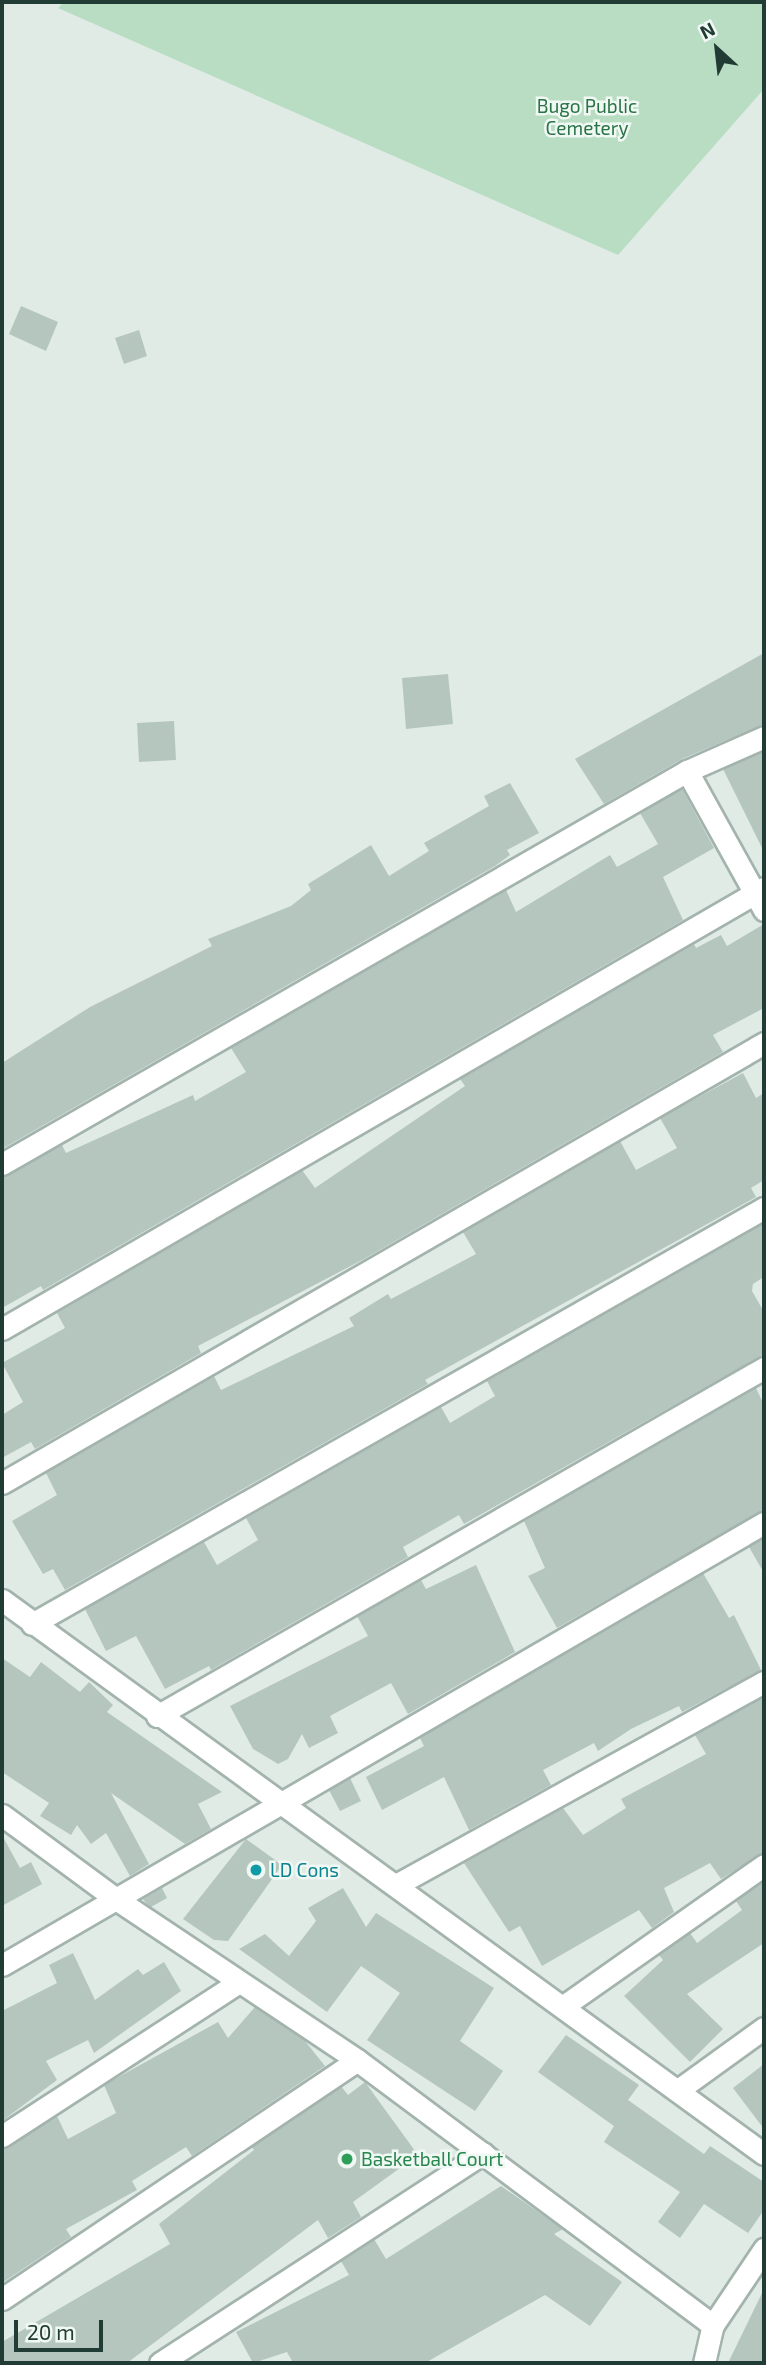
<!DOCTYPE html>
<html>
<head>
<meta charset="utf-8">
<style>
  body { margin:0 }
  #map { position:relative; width:766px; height:2365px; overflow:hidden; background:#e0ebe6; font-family:"Exo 2",sans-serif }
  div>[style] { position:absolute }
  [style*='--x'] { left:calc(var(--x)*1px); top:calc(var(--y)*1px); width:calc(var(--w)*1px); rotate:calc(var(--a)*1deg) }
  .green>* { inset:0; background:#b8ddc2 }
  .building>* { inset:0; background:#b5c6bf }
  .roads { filter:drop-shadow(2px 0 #a3b3ad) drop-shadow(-2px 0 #a3b3ad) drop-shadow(0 2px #a3b3ad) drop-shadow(0 -2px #a3b3ad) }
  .minor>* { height:21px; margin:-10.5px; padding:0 10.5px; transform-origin:10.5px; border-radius:10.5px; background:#fff }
  .dots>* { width:19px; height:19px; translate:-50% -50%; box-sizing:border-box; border:4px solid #f0f8f4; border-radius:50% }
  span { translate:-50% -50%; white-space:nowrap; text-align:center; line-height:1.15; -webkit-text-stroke:5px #f0f8f4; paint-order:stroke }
  .park-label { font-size:19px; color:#2a7346 }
  .culture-label { font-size:19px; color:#0d838f }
  .left { translate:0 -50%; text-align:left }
  .leisure-label { font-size:19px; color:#27864d }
  .frame { position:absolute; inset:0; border:4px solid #213c34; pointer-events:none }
  .north { position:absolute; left:682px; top:14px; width:70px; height:70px; -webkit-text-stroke:5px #f0f8f4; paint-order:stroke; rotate:333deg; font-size:19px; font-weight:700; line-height:28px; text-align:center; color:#213c34 }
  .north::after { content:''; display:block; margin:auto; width:24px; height:32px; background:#213c34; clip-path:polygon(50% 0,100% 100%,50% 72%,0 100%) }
  .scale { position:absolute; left:14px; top:2320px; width:89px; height:32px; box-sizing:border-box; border:4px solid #213c34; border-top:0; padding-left:9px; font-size:21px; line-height:24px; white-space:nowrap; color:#213c34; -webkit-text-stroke:5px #f0f8f4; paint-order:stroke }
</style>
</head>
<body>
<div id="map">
  <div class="green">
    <div style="clip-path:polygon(64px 2px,764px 2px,764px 89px,618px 255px,58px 8px)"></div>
  </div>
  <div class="building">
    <div style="clip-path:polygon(21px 306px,58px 322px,46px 351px,9px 334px)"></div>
    <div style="clip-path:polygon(139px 330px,147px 356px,124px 364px,115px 338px)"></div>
    <div style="clip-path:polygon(764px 653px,764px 724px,682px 759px,604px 804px,575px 759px)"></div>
    <div style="clip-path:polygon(448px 674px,453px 724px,406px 729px,402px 678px)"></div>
    <div style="clip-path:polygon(174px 721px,176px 760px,139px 762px,137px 723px)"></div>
    <div style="clip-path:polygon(764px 751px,764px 852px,723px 769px)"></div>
    <div style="clip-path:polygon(510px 783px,539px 833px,507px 850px,510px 855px,495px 866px,2px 1149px,2px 1063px,90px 1007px,212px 946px,208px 939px,291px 906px,311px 890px,308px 884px,371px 845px,389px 876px,429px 851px,424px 843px,489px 806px,484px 796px)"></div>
    <div style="clip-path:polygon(682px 789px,714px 848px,663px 877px,683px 920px,43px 1290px,41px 1286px,2px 1308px,2px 1177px,62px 1145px,66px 1153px,193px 1095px,195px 1101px,246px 1072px,231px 1048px,506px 890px,516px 912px,610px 855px,617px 867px,658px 844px,640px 813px)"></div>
    <div style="clip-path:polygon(764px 924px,764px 1008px,713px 1035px,723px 1052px,364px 1259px,198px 1346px,201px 1353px,35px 1449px,31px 1442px,2px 1458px,2px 1415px,23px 1402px,2px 1363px,65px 1328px,57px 1313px,302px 1170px,315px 1188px,465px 1086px,460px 1079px,694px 944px,696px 948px,721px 935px,727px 946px)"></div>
    <div style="clip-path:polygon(743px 1073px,756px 1098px,764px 1093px,764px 1180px,751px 1188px,756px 1197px,425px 1380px,428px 1384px,65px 1590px,53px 1569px,43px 1574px,12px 1521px,57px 1495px,46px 1473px,214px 1376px,221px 1390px,354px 1326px,349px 1318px,388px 1294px,391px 1299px,476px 1254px,463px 1232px,620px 1141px,636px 1170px,677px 1148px,660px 1118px)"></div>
    <div style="clip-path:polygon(764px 1223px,764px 1277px,753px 1284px,752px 1291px,764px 1312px,764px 1354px,464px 1524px,459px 1515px,403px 1547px,408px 1557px,211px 1670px,209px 1666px,165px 1689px,136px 1636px,106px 1651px,85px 1609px,204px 1542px,217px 1565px,258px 1540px,246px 1518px,441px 1407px,450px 1423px,495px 1396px,487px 1381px)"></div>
    <div style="clip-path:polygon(756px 1388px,764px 1405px,764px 1510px,557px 1628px,528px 1576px,545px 1568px,524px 1521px)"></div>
    <div style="clip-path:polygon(764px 1538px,764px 1573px,749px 1547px)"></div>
    <div style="clip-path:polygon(476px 1565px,515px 1652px,408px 1714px,391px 1683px,330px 1716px,338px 1733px,309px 1748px,302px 1734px,288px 1759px,278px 1764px,253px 1749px,230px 1706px,368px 1636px,357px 1616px,421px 1580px,426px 1589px)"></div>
    <div style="clip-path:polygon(703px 1573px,729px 1618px,734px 1615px,761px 1670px,682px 1712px,679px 1706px,631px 1729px,598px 1751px,594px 1743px,543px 1770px,551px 1785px,469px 1830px,444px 1777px,382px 1810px,366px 1777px,424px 1746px,420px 1738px)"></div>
    <div style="clip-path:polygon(2px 1658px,30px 1677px,41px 1662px,80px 1692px,89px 1682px,113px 1705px,107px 1712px,222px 1792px,198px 1804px,211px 1829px,185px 1844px,111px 1793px,149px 1864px,130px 1876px,106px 1833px,91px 1844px,77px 1825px,71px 1835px,40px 1816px,49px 1803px,2px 1772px)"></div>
    <div style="clip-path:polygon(764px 1697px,764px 1852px,721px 1879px,710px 1863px,664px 1888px,674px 1912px,652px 1928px,639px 1910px,542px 1966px,520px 1926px,509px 1932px,464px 1863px,563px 1808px,583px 1835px,626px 1808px,621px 1799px,706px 1754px,695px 1735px)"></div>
    <div style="clip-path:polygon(350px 1778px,361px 1801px,340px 1811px,329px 1790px)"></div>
    <div style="clip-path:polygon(2px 1835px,20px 1868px,31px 1862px,42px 1884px,2px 1906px)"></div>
    <div style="clip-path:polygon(246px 1839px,282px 1865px,228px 1941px,214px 1940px,183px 1919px)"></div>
    <div style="clip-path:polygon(764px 1881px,764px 1943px,687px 1994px,723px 2029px,690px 2062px,624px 1996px,663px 1960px,659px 1955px,690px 1933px,697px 1943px,742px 1910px,736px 1901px)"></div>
    <div style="clip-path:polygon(162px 1888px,167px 1898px,151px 1907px,145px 1902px,143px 1899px)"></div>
    <div style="clip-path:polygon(343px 1888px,366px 1927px,376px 1913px,494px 1988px,460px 2041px,503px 2071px,475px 2111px,367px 2040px,400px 1993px,361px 1966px,327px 2012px,239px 1949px,265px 1934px,289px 1956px,316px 1921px,308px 1908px)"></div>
    <div style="clip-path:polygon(73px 1953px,95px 2000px,138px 1969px,143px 1975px,164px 1962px,181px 1991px,94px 2053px,88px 2040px,46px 2061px,57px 2080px,2px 2121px,2px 2011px,57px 1983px,49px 1965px)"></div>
    <div style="clip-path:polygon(255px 2007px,305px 2041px,325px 2066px,192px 2156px,186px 2147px,132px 2181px,137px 2190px,66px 2229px,71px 2237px,2px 2283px,2px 2149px,57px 2116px,68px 2139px,116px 2113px,104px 2085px,218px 2022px,228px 2038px)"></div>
    <div style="clip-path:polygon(566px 2035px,639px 2085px,628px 2100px,704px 2154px,710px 2146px,764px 2182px,764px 2210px,748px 2233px,704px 2204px,680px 2238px,658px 2222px,680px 2192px,604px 2142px,614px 2126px,538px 2072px)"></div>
    <div style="clip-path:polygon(764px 2064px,764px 2129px,733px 2088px)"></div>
    <div style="clip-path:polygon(365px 2082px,418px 2155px,353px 2202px,361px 2217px,328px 2238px,318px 2220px,127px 2363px,2px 2363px,2px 2342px,170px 2244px,159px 2224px,254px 2150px,252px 2147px,341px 2086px,348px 2095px)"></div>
    <div style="clip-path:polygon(501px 2186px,563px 2229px,554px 2234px,622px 2282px,590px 2326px,545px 2295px,425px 2363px,293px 2363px,287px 2352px,253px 2363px,236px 2332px,349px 2275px,341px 2261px,374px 2239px,386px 2259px)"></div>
    <div style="clip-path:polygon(764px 2289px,764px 2363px,728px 2363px)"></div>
  </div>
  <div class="roads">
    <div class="minor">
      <div style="--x:687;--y:771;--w:159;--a:61"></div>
      <div style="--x:2;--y:1164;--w:790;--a:-29.84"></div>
      <div style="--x:687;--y:771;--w:84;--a:-23.8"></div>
      <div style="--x:2;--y:1329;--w:880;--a:-30.06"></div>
      <div style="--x:2;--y:1483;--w:880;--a:-30"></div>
      <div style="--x:2;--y:1600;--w:942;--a:36.02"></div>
      <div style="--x:32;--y:1624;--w:842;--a:-29.61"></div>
      <div style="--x:157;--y:1716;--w:700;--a:-29.83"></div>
      <div style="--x:2;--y:1815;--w:142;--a:36.4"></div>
      <div style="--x:116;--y:1899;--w:290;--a:33.7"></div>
      <div style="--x:357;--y:2060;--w:444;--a:36.7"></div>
      <div style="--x:396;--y:1885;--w:420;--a:-28.9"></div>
      <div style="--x:2;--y:1965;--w:881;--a:-30.12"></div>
      <div style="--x:565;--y:2005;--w:243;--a:-35.1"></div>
      <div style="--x:678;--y:2090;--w:106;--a:-35.8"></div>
      <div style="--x:2;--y:2136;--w:283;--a:-33"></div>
      <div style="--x:2;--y:2299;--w:428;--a:-33.9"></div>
      <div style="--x:160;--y:2363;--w:385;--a:-33"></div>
      <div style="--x:704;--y:2363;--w:39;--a:-77"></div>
      <div style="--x:713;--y:2325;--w:92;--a:-56.1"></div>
    </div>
  </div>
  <div class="dots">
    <div style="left:256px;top:1870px;background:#0f9aa8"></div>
    <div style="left:347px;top:2159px;background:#2e9e5b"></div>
  </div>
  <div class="park-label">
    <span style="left:587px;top:117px">Bugo Public<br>Cemetery</span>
  </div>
  <div class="culture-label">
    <span class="left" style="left:270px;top:1870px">LD Cons</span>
  </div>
  <div class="leisure-label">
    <span class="left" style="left:361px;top:2159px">Basketball Court</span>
  </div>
  <div class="frame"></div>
  <div class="north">N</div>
  <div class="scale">20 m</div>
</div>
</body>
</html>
